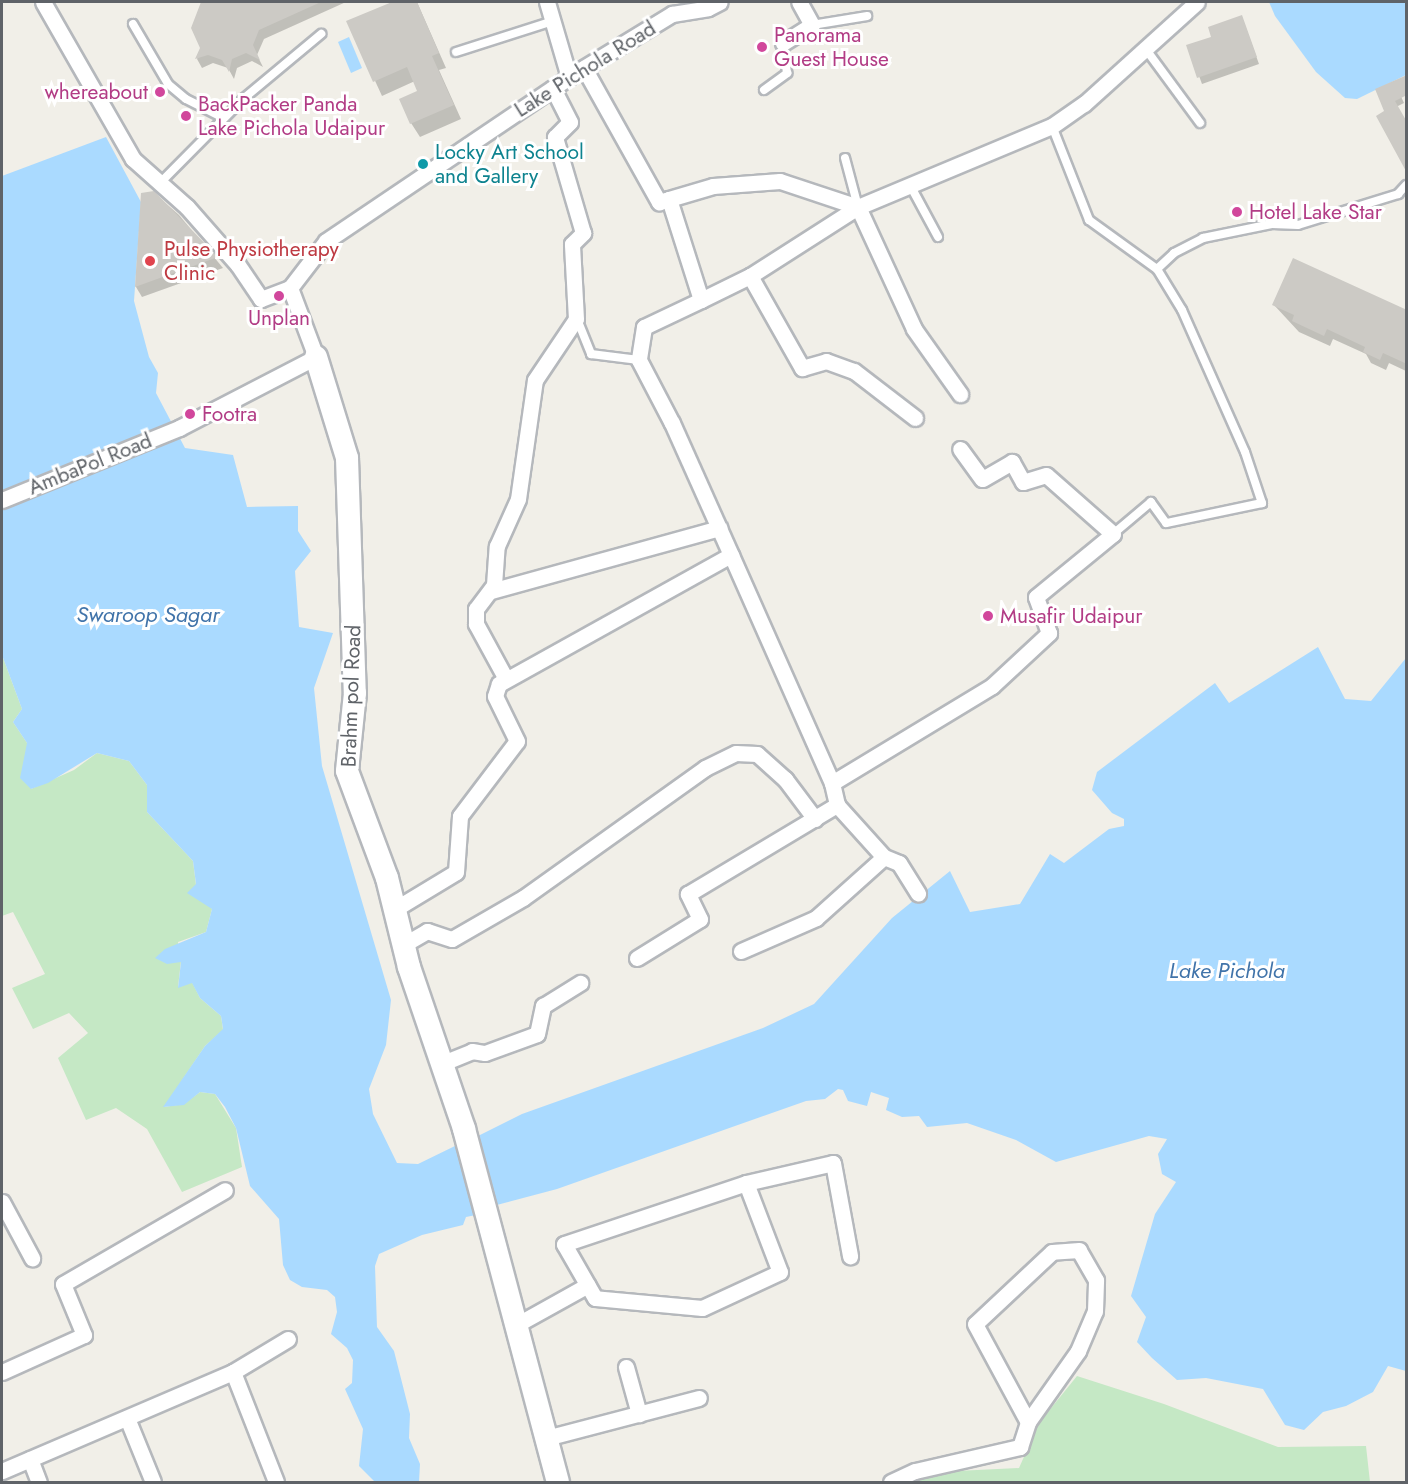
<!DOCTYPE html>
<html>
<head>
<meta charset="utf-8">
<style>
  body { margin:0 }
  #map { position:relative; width:1408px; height:1484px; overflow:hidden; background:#f1efe8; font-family:Jost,sans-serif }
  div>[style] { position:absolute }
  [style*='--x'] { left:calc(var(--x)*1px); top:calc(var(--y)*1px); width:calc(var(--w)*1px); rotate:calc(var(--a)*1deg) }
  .green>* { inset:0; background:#c5e8c5 }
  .water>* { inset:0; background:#aadaff }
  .shadow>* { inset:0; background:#0003 }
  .building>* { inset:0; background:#cccac5 }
  .roads { filter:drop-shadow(2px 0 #b5b8bc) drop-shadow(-2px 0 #b5b8bc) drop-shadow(0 2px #b5b8bc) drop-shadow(0 -2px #b5b8bc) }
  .lane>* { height:8px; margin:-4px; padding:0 4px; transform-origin:4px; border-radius:4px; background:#fff }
  .street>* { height:15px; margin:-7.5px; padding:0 7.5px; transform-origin:7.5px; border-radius:7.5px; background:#fff }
  .secondary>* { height:22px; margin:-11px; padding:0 11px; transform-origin:11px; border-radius:11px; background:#fff }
  .dots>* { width:16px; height:16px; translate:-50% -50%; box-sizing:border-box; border:3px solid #fff; border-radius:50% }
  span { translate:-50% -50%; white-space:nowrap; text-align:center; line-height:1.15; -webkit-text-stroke:6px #fff; paint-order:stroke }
  .hotel-label { font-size:21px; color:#b23c85 }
  .left { translate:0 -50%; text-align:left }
  .right { translate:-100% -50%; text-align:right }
  .street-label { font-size:21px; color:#5f6368 }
  .culture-label { font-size:21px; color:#0d838f }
  .health-label { font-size:21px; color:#be3a42 }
  .water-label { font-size:22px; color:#4174aa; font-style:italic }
  .frame { position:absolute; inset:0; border:3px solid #5f6368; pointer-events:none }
</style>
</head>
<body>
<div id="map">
  <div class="green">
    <div style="clip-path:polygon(2px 655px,22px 709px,13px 722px,27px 743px,31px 789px,74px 770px,97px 753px,129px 761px,147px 785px,147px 812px,193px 861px,196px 885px,212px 909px,206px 932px,178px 942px,181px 961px,178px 987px,192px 982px,200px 998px,221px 1016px,223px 1030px,205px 1046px,164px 1107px,184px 1104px,200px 1092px,215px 1094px,236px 1128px,242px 1167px,182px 1192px,147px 1129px,116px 1108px,86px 1120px,58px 1058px,88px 1033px,69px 1013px,33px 1029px,12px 988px,45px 974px,13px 912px,2px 916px)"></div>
    <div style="clip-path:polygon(1077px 1376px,1164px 1404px,1278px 1447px,1366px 1446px,1370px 1482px,914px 1482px,936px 1472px,1019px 1468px,1039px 1423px)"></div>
  </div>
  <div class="water">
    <div style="clip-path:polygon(1269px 2px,1406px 2px,1406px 75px,1357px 99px,1345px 98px,1316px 72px,1275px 16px)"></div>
    <div style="clip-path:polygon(349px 37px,362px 68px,351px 73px,338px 42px)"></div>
    <div style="clip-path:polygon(106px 137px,141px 202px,134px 301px,149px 357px,158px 373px,156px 393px,185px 448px,233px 455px,247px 507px,298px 506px,298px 531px,311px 551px,295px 571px,299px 627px,333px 633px,314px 688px,322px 766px,391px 1000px,386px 1045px,369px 1089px,373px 1114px,397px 1163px,418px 1164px,457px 1145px,476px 1215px,466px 1217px,463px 1225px,422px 1235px,379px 1254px,375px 1266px,377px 1327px,394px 1351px,410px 1414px,409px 1438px,420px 1464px,419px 1482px,375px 1482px,359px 1466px,363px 1429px,345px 1389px,352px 1383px,353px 1360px,347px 1348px,331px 1334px,337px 1312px,335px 1297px,327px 1290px,302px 1287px,290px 1280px,283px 1265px,279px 1219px,250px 1186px,236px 1128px,225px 1107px,215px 1094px,200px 1092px,184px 1105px,163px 1107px,205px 1046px,223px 1029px,221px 1016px,200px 998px,192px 983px,178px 988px,181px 962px,167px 964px,155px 958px,165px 949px,206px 932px,212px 909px,187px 893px,196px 884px,193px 861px,147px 812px,147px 785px,129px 761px,97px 753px,48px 783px,31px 789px,20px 778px,27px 743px,13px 722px,22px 709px,2px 655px,2px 176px)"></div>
    <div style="clip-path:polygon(1318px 647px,1345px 699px,1371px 701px,1406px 658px,1406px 1371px,1388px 1366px,1373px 1392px,1346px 1406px,1323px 1412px,1304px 1430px,1285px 1425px,1263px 1389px,1206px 1378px,1177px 1380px,1152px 1358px,1137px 1342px,1146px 1317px,1131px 1296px,1155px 1214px,1176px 1182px,1162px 1174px,1158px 1154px,1167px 1139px,1149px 1136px,1056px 1162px,1016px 1140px,967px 1123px,927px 1127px,919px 1116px,902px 1117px,886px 1110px,889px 1098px,871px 1092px,867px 1106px,848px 1101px,843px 1090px,838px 1089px,825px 1099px,806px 1101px,557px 1189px,493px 1206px,476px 1137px,522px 1114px,763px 1028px,814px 1004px,892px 918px,950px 871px,970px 912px,1020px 904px,1050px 854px,1064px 863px,1109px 829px,1124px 826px,1124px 819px,1112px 813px,1092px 790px,1097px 772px,1215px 683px,1229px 703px)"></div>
  </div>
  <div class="shadow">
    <div style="clip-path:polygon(207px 2px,346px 2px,264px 39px,257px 55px,263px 67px,252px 61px,237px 68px,234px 79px,228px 68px,213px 63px,202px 68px,197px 59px,201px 48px,201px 4px)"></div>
    <div style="clip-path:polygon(395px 2px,417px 2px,446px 68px,439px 70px,461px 119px,420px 137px,411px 123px,419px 92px,415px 81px,382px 96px,348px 22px)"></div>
    <div style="clip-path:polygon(1242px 17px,1259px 64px,1202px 84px,1188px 46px,1213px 37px)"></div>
    <div style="clip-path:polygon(1397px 88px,1404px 103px,1386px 112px)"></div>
    <div style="clip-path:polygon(154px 193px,179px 215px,223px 268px,142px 297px,136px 287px,143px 194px)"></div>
    <div style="clip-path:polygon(1274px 305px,1406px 311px,1406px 371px,1389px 363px,1386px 370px,1371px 363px,1366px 354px,1333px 339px,1330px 346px,1299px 332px)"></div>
  </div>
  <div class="building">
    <div style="clip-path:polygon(201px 2px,321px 2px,259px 30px,253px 45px,260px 60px,246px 53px,232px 59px,229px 72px,222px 60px,208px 55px,195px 59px,200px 48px,191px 28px)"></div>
    <div style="clip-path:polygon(392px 2px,417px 2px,439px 53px,432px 56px,454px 105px,410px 124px,399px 99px,417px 91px,407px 67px,373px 82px,346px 21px)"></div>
    <div style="clip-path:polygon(1242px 15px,1257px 57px,1197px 78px,1186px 45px,1211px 37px,1208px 27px)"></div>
    <div style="clip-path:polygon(1407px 75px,1407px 95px,1395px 101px,1407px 122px,1407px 173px,1376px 116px,1384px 111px,1375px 89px)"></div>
    <div style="clip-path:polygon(154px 191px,218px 257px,135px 287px,141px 193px)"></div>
    <div style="clip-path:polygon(1293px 258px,1407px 310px,1407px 364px,1383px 353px,1380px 360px,1363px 352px,1365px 347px,1327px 329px,1324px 336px,1292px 321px,1294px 315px,1272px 305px)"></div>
  </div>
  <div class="roads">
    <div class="lane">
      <div style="--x:133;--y:24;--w:69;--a:59.7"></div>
      <div style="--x:168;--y:84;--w:23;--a:40"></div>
      <div style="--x:186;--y:99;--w:42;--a:26.6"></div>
      <div style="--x:812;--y:25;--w:56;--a:-9.3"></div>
      <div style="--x:1145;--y:48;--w:93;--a:53.7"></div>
      <div style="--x:456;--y:52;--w:102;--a:-17.7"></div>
      <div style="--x:764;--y:90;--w:29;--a:-36"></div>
      <div style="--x:787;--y:73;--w:30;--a:-98"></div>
      <div style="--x:1052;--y:126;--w:101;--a:68.5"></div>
      <div style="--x:1089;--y:220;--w:84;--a:35.8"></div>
      <div style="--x:1157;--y:269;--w:48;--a:58.6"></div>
      <div style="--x:1182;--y:310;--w:155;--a:66.1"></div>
      <div style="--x:1245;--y:452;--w:54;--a:71.6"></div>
      <div style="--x:1262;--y:503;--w:98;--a:168.2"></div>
      <div style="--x:1166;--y:523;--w:26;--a:-126"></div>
      <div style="--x:1151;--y:502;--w:50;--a:139.9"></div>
      <div style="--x:845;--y:158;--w:51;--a:75.1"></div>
      <div style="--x:159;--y:184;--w:120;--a:-45.3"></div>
      <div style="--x:243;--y:99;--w:102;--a:-39.8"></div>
      <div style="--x:910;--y:185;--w:59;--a:61.7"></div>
      <div style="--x:1157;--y:269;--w:23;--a:-43"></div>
      <div style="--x:1174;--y:253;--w:33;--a:-27"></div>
      <div style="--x:1203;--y:238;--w:70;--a:-11.5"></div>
      <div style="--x:1272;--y:224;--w:26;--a:2"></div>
      <div style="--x:1298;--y:225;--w:105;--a:-17.2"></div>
      <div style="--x:1398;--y:194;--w:12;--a:-48"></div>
      <div style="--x:577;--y:319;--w:38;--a:68"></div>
      <div style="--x:591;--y:354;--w:48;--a:7.1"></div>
    </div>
    <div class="street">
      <div style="--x:43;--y:2;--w:181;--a:60.2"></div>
      <div style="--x:133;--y:159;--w:72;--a:41.6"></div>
      <div style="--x:187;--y:207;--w:77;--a:48.7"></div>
      <div style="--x:238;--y:265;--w:41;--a:55.9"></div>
      <div style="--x:261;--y:299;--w:31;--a:-21"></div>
      <div style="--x:290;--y:288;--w:59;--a:-52.5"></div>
      <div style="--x:326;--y:241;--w:293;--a:-34"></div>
      <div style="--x:569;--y:77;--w:121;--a:-31.5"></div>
      <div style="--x:672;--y:14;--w:36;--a:-9"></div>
      <div style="--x:708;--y:8;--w:13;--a:-27"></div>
      <div style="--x:547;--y:2;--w:78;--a:73.7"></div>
      <div style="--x:783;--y:43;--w:34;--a:-32"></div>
      <div style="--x:812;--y:25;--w:26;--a:-119"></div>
      <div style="--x:584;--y:68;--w:154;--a:60.8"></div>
      <div style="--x:659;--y:202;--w:10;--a:-17"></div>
      <div style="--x:669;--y:199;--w:106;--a:72.4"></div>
      <div style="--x:701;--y:300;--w:55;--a:-26.1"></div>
      <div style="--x:750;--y:276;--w:106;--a:60.5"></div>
      <div style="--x:802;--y:368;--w:25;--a:-16"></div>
      <div style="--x:826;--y:361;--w:30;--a:20"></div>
      <div style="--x:854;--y:371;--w:77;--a:37.6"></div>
      <div style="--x:669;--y:199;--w:46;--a:-16.5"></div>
      <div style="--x:713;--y:186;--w:67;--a:-4.3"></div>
      <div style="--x:780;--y:181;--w:82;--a:18.4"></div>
      <div style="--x:858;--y:207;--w:210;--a:-22.7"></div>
      <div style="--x:1052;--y:126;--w:39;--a:-35"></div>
      <div style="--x:1084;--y:104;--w:152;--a:-42.1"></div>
      <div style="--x:750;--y:276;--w:128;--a:-32.6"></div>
      <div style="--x:858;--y:207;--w:134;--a:65.3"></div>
      <div style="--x:914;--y:329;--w:80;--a:54.7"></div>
      <div style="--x:701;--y:300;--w:63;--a:154.7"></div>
      <div style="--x:644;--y:327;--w:33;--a:99"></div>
      <div style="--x:639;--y:360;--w:71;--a:62.4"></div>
      <div style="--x:672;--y:423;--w:145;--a:65.9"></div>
      <div style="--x:731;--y:555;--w:249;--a:66.1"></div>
      <div style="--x:832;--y:783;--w:23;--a:77"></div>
      <div style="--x:837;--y:805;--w:70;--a:47.9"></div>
      <div style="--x:884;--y:857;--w:16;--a:22"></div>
      <div style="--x:899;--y:863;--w:36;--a:58"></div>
      <div style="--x:2;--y:500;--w:191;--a:-22.1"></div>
      <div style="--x:179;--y:428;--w:154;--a:-27.4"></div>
      <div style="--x:316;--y:357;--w:74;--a:-110.6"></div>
      <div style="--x:491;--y:591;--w:237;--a:-15.4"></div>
      <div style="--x:506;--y:679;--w:63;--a:-118.6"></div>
      <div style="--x:476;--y:624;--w:15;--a:-90"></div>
      <div style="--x:476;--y:609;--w:30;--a:-53"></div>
      <div style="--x:494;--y:585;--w:39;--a:-86"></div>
      <div style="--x:497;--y:546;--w:51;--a:-65.9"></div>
      <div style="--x:518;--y:499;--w:120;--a:-81.9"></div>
      <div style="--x:535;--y:380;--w:73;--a:-56.1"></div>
      <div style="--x:576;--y:319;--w:75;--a:-93.1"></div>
      <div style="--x:572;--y:244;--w:16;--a:-45"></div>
      <div style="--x:583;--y:233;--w:100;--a:-106.3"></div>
      <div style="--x:555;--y:137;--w:21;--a:-45"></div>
      <div style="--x:570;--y:122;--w:38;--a:-117"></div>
      <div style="--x:832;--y:783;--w:187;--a:-31.2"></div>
      <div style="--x:992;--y:686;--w:78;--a:-42.9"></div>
      <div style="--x:1049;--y:633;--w:38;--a:-110"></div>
      <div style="--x:1036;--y:597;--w:99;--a:-39.3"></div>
      <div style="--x:1113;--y:534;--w:89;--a:-138.6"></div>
      <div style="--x:1046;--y:475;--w:24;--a:163"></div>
      <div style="--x:1023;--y:482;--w:23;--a:-119"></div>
      <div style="--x:1012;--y:462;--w:34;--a:150"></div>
      <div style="--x:982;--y:479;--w:37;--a:-126"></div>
      <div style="--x:395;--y:909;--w:71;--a:-31.2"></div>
      <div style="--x:456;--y:872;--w:56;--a:-85.9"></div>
      <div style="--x:460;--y:816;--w:94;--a:-52.8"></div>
      <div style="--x:517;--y:741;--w:50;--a:-116.1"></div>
      <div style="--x:495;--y:696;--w:13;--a:-72"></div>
      <div style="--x:499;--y:684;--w:265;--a:-29.1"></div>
      <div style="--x:403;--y:945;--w:28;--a:-30"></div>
      <div style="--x:427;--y:931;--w:26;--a:18"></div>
      <div style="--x:452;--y:939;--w:82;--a:-30"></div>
      <div style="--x:523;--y:898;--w:224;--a:-35.5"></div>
      <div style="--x:705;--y:768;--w:34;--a:-26"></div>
      <div style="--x:736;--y:753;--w:21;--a:3"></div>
      <div style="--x:757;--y:754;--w:38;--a:42"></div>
      <div style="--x:785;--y:779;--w:50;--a:53.1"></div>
      <div style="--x:741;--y:951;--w:82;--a:-23.7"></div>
      <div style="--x:816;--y:918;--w:91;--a:-41.9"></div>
      <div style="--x:637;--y:958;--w:74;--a:-31.8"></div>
      <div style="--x:700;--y:919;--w:28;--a:-116"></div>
      <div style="--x:688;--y:894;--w:174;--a:-30.9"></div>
      <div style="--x:443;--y:1063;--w:31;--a:-22"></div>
      <div style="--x:472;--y:1051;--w:13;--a:9"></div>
      <div style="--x:485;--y:1053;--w:55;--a:-20.1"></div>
      <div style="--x:537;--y:1034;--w:29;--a:-78"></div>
      <div style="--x:543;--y:1006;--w:44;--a:-31.9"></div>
      <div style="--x:746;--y:1183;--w:95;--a:69.1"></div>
      <div style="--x:780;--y:1272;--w:86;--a:155.2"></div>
      <div style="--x:702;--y:1308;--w:107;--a:-174.7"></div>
      <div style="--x:595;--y:1298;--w:62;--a:-119.9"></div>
      <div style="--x:564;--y:1244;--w:192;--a:-18.5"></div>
      <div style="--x:746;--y:1183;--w:89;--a:-12.9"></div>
      <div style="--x:833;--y:1163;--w:95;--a:79.6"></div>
      <div style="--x:2;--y:1202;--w:64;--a:61.8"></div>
      <div style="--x:516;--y:1325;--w:82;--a:-29.1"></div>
      <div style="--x:626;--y:1367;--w:49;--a:74.5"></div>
      <div style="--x:2;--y:1372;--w:90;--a:-24.3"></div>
      <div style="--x:84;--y:1335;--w:55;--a:-112.4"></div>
      <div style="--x:63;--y:1284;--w:187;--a:-30.1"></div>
      <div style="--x:233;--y:1372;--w:64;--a:-31"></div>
      <div style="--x:127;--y:1418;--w:69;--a:67.9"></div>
      <div style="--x:546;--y:1438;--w:158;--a:-14.7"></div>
      <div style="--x:30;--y:1459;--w:25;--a:69"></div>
      <div style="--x:2;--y:1471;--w:251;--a:-23.2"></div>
      <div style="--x:233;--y:1372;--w:118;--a:68.6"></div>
      <div style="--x:891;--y:1482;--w:26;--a:-25"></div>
      <div style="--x:915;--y:1471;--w:108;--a:-12.9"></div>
      <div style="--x:1020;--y:1447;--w:26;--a:-72"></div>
      <div style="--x:1028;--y:1422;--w:87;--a:-54.8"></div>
      <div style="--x:1078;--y:1351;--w:43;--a:-67"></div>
      <div style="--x:1095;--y:1311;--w:31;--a:-88"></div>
      <div style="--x:1096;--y:1280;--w:34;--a:-120"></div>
      <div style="--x:1079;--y:1250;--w:27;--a:176"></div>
      <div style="--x:1052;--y:1252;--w:105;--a:136.9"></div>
      <div style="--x:975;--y:1324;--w:111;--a:61.6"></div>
    </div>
    <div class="secondary">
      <div style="--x:316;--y:357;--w:106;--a:72.9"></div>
      <div style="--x:347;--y:458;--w:235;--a:88.1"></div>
      <div style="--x:355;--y:693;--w:78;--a:95.9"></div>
      <div style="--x:347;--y:771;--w:114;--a:69.5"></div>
      <div style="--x:387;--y:878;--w:92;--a:76.1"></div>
      <div style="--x:409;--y:967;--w:171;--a:71.2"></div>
      <div style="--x:464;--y:1129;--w:365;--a:75.1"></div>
    </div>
  </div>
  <div class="dots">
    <div style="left:762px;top:47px;background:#d1479c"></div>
    <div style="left:160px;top:92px;background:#d1479c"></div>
    <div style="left:186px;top:116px;background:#d1479c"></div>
    <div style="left:423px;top:164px;background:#0f9aa8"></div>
    <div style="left:1237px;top:212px;background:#d1479c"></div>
    <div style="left:150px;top:261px;background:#e0444e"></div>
    <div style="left:279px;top:296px;background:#d1479c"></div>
    <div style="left:190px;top:414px;background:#d1479c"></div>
    <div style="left:988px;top:616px;background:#d1479c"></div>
  </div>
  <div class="hotel-label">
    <span class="left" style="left:774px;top:47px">Panorama<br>Guest House</span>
    <span class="right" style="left:148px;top:92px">whereabout</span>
    <span class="left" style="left:198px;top:116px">BackPacker Panda<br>Lake Pichola Udaipur</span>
    <span class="left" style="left:1249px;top:212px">Hotel Lake Star</span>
    <span style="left:279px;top:318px">Unplan</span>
    <span class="left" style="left:202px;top:414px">Footra</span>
    <span class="left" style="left:1000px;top:616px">Musafir Udaipur</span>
  </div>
  <div class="street-label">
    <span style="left:585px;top:69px;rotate:-32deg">Lake Pichola Road</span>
    <span style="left:90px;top:464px;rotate:-22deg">AmbaPol Road</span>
    <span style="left:351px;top:696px;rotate:-88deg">Brahm pol Road</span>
  </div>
  <div class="culture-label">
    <span class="left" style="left:435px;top:164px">Locky Art School<br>and Gallery</span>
  </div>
  <div class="health-label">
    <span class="left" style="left:164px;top:261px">Pulse Physiotherapy<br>Clinic</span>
  </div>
  <div class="water-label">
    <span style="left:148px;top:615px">Swaroop Sagar</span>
    <span style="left:1227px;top:971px">Lake Pichola</span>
  </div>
  <div class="frame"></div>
</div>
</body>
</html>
